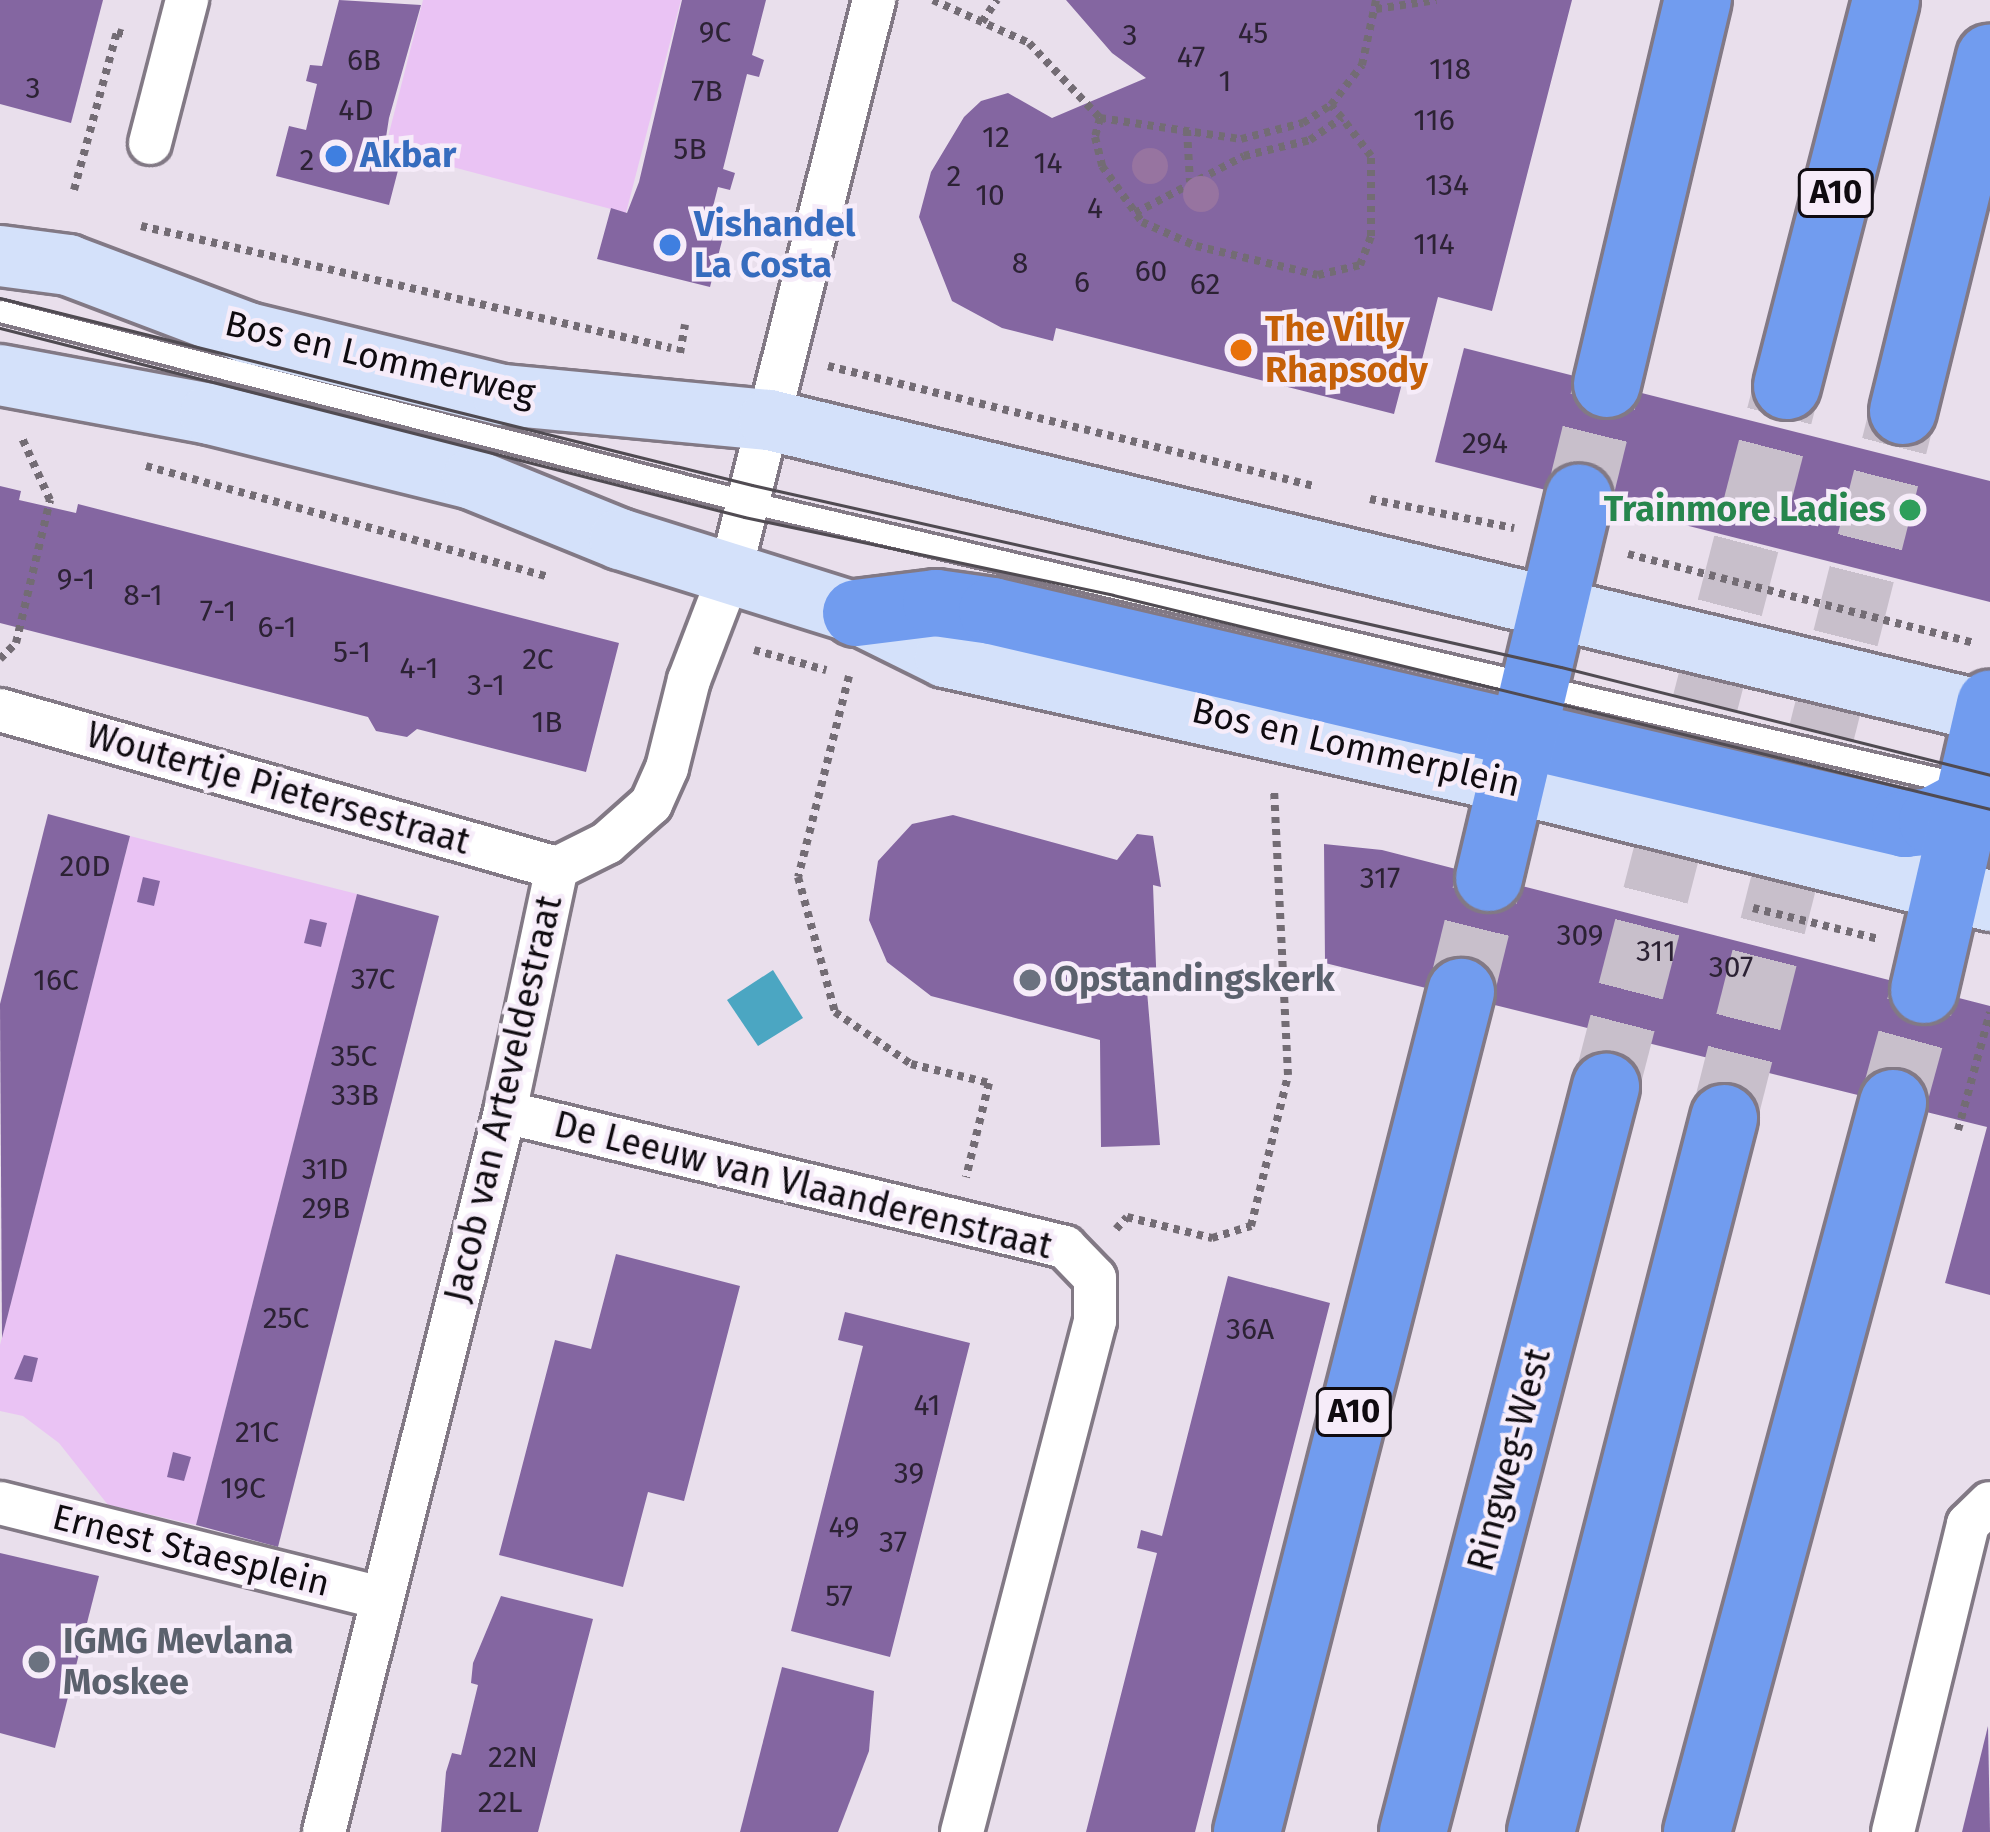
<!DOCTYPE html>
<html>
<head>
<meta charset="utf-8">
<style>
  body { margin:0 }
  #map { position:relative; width:1990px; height:1832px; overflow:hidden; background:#e9dfec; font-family:"Fira Sans",sans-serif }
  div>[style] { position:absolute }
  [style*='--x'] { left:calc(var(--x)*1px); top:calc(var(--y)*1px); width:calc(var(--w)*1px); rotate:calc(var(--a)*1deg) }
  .green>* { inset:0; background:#eac3f4 }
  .water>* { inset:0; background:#4ba6c2 }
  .building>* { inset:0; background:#8466a1 }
  .highway-tunnel>* { height:66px; margin-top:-33px; transform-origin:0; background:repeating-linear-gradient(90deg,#c8bfcb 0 66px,transparent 0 99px) }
  .path>* { height:8px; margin-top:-4px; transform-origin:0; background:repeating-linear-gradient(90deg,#736c74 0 6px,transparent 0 12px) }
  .roads { filter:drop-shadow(3px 0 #827985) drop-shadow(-3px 0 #827985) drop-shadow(0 3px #827985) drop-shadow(0 -3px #827985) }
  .lane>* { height:21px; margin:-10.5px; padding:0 10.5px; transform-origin:10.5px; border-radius:10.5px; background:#fff }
  .street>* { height:42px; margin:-21px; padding:0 21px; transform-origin:21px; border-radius:21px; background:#fff }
  .secondary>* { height:60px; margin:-30px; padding:0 30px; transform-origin:30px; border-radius:30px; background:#d4e1fa }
  .highway>* { height:66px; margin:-33px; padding:0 33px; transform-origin:33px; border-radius:33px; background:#719cef }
  .tram>* { height:3px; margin:-1.5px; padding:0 1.5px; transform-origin:1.5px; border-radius:1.5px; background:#504b52 }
  .trees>* { width:36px; height:36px; margin:-18px; border-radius:50%; background:#9774a0 }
  .dots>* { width:33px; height:33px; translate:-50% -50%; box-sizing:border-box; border:6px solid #f6ecf9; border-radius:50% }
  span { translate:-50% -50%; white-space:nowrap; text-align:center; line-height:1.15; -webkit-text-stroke:9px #f6ecf9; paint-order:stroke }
  .number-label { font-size:30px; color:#2c2234 }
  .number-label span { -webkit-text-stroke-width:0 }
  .shield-label span { padding:3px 9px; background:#f6ecf9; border:3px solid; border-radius:9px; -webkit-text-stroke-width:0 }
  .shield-label { font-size:33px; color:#0f0b10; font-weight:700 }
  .shop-label { font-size:36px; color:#366cbe; font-weight:700 }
  .left { translate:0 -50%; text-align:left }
  .food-label { font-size:36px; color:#c56008; font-weight:700 }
  .street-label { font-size:36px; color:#0f0b10 }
  .leisure-label { font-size:36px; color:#27864d; font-weight:700 }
  .right { translate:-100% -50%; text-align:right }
  .worship-label { font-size:36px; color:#5b616d; font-weight:700 }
</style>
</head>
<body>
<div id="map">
  <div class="green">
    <div style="clip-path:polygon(423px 0,681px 0,626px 213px,385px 149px)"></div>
    <div style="clip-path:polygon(130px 836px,357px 894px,196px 1525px,108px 1505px,59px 1443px,23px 1416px,0 1411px,0 1345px)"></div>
  </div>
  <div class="water">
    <div style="clip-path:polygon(773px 970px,803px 1018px,758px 1046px,727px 1000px)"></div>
  </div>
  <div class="building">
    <div style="clip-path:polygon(0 0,103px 0,71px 123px,0 104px)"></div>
    <div style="clip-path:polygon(339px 0,421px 5px,389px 118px,384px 150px,402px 155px,389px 205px,276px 176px,289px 126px,306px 130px,317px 84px,306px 81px,310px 65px,322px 66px)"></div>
    <div style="clip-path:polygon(682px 0,766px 0,752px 55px,764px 60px,759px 77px,747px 74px,723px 169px,735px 173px,730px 190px,718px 187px,706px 234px,723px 237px,710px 287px,597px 259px,611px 208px,627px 213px,639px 182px)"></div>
    <div style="clip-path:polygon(1066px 0,1572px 0,1492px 311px,1438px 297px,1418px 375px,1405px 372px,1394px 414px,1056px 328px,1053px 341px,1002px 328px,952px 301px,919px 217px,931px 172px,964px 117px,981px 101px,1008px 93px,1052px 118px,1146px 78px,1112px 53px)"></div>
    <div style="clip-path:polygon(1464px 348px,1990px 481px,1990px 602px,1435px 462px)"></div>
    <div style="clip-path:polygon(0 486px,21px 491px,19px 500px,76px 513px,78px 504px,619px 643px,586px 772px,417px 729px,407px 737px,376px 731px,368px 717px,0 623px)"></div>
    <div style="clip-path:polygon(48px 814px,130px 836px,2px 1338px,0 1004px)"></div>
    <div style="clip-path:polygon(953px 815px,1117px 860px,1137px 834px,1153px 836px,1161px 887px,1153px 885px,1157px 992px,1147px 991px,1160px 1145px,1101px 1147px,1100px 1040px,931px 996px,887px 962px,869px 920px,878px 861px,912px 824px)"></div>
    <div style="clip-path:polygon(1324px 844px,1382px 850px,1990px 1006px,1990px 1295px,1945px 1283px,1987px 1127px,1325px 963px)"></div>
    <div style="clip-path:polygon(143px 877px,160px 881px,154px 906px,137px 902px)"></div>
    <div style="clip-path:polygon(357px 894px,439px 916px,278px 1547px,196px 1525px)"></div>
    <div style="clip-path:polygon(310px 919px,327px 923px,321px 947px,304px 943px)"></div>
    <div style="clip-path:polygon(616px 1254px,740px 1286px,684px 1501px,648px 1492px,623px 1587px,499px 1555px,555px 1340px,591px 1349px)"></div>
    <div style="clip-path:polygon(1228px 1276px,1330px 1303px,1246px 1631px,1195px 1832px,1086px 1832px,1157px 1553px,1137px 1548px,1141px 1530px,1162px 1536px)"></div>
    <div style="clip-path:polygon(845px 1312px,970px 1343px,890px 1657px,791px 1631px,863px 1346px,838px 1340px)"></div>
    <div style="clip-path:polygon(24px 1355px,38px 1358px,32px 1382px,14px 1379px)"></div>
    <div style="clip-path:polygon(173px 1452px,191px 1457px,184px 1481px,167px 1477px)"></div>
    <div style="clip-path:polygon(0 1553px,99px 1576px,55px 1748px,0 1733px)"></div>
    <div style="clip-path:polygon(501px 1596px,593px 1619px,538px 1832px,441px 1832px,446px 1772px,452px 1753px,461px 1755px,478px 1685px,471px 1683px,473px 1663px)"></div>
    <div style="clip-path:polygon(782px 1667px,874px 1691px,869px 1751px,838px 1832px,740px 1832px)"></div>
    <div style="clip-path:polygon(1988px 1726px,1990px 1832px,1962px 1832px)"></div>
  </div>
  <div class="highway-tunnel">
    <div style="--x:1579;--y:498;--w:117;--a:-76.2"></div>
    <div style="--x:1461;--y:992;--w:117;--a:-76.2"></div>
    <div style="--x:1606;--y:1087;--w:724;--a:-75.52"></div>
    <div style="--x:1893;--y:1103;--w:117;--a:-74.7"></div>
    <div style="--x:1724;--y:1118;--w:729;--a:-75.79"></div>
  </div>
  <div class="path">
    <div style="--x:933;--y:0;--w:105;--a:24.1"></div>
    <div style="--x:1029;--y:43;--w:103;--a:46.6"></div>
    <div style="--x:1100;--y:118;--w:143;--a:8.5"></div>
    <div style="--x:1241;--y:139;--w:64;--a:-14.5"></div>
    <div style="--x:1303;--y:123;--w:33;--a:-33"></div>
    <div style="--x:1331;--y:105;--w:51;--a:-52.2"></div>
    <div style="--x:1362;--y:65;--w:66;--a:-77.8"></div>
    <div style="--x:1376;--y:9;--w:61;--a:-8.5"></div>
    <div style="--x:982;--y:22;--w:27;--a:-56"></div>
    <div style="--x:1100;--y:118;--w:20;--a:105"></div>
    <div style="--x:1095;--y:137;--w:30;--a:76"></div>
    <div style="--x:1102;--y:166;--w:69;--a:54.5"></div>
    <div style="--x:1142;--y:222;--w:59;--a:24"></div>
    <div style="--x:1196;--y:246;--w:125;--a:13.4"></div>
    <div style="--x:1318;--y:275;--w:43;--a:-13.4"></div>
    <div style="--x:1360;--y:265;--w:31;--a:-69"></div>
    <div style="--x:1371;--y:236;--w:80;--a:-90"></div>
    <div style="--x:1371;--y:156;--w:48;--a:-127.3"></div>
    <div style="--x:1187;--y:130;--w:52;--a:86.7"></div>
    <div style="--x:74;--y:190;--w:164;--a:-74.8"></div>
    <div style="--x:117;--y:32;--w:10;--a:17"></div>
    <div style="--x:1135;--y:213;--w:123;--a:-27.6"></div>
    <div style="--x:1244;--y:156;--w:68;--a:-13.6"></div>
    <div style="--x:1310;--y:140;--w:39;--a:-35"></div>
    <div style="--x:1342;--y:118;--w:17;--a:-130"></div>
    <div style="--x:141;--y:226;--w:544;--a:12.96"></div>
    <div style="--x:680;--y:353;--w:29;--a:-80"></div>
    <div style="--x:828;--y:366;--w:501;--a:13.87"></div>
    <div style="--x:146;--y:466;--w:417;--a:15.4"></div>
    <div style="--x:1370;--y:499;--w:147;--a:11.4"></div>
    <div style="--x:1628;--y:554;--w:357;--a:14.4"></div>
    <div style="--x:754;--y:650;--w:75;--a:15.5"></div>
    <div style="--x:0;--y:659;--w:23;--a:-45"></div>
    <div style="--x:16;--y:643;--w:147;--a:-76.6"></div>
    <div style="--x:50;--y:500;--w:68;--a:-114.3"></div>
    <div style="--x:849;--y:676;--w:207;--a:104.2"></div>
    <div style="--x:798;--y:877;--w:140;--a:74.7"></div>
    <div style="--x:835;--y:1012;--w:92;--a:34.4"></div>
    <div style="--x:911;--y:1064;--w:80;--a:13.7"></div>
    <div style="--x:989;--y:1083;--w:97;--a:103.7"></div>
    <div style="--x:1753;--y:908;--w:129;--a:13.9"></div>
    <div style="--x:1958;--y:1130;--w:122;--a:-74.8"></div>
    <div style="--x:1116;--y:1229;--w:16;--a:-47"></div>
    <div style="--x:1127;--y:1217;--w:88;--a:13.9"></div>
    <div style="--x:1212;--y:1238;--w:41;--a:-17.1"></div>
    <div style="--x:1251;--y:1226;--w:155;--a:-76.2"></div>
    <div style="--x:1288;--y:1075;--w:285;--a:-92.8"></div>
  </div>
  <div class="roads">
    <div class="lane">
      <div style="--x:0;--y:311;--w:772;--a:14.32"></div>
      <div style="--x:748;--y:502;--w:1249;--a:13.09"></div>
    </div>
    <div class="street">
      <div style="--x:150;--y:143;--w:148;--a:-75.5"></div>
      <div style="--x:0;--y:710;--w:579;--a:15.84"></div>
      <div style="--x:505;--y:1112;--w:576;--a:13.55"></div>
      <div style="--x:1065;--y:1247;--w:43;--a:45.9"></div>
      <div style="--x:1095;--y:1278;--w:43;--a:90"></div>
      <div style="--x:1095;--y:1321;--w:528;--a:104.59"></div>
      <div style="--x:0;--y:1503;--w:394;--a:14"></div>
      <div style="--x:324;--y:1832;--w:742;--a:-75.89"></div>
      <div style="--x:505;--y:1112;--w:249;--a:-78"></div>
      <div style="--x:557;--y:868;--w:56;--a:-26.6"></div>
      <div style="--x:607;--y:843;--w:59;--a:-41.6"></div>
      <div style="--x:651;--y:804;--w:39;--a:-66"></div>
      <div style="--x:667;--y:768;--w:91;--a:-76"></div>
      <div style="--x:689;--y:680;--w:115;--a:-69"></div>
      <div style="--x:730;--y:573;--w:591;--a:-75.89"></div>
      <div style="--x:1893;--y:1832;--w:317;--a:-76.3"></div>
      <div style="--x:1968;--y:1524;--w:30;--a:-44"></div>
    </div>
    <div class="secondary">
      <div style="--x:0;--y:256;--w:69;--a:7.5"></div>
      <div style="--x:68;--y:265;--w:192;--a:20.7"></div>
      <div style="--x:248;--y:333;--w:262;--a:13.7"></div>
      <div style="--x:503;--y:395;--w:267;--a:5.4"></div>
      <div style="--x:769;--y:420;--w:1256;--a:13.49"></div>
      <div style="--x:0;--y:375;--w:214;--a:10.5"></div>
      <div style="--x:210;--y:414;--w:270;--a:13.9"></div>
      <div style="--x:472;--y:479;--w:160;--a:22.1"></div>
      <div style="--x:620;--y:539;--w:247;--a:17.4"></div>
      <div style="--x:856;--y:613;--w:99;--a:26.3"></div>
      <div style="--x:945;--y:657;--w:599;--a:12.53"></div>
      <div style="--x:1530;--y:787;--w:474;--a:13.9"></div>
    </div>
    <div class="highway">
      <div style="--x:1607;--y:384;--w:395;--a:-76.7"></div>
      <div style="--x:1787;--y:386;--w:398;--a:-75.6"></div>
      <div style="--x:1903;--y:411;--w:364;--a:-76.2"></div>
      <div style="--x:856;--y:613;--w:81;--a:-7.1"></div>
      <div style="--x:936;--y:603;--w:57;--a:8.1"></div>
      <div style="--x:992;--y:611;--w:938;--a:13.13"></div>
      <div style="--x:1905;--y:824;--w:27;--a:-6"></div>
      <div style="--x:1932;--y:821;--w:38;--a:-28"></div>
      <div style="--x:1489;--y:878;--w:391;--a:-76.7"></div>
      <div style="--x:1924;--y:990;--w:294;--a:-77"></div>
      <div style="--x:1247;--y:1832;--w:867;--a:-75.71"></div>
      <div style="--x:1413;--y:1832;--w:770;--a:-75.48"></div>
      <div style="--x:1541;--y:1832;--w:737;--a:-75.62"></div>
      <div style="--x:1697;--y:1832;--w:755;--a:-74.95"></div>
    </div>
  </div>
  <div class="tram">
    <div style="--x:0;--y:298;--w:775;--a:13.96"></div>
    <div style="--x:752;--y:485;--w:829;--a:12.68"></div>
    <div style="--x:1561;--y:667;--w:442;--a:14.1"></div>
    <div style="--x:0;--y:328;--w:768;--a:14.25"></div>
    <div style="--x:744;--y:517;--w:377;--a:11.9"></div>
    <div style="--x:1113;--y:595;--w:903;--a:13.71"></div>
  </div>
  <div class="trees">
    <div style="left:1150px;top:166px"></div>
    <div style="left:1201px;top:194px"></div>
  </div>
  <div class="dots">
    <div style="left:336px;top:156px;background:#3f7fe0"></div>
    <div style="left:670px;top:245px;background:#3f7fe0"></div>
    <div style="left:1241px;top:350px;background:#e8710a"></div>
    <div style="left:1910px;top:510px;background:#2e9e5b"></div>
    <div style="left:1030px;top:980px;background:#6b7280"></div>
    <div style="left:39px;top:1662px;background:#6b7280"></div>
  </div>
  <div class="number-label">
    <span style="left:715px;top:32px">9C</span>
    <span style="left:1253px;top:33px">45</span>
    <span style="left:1130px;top:35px">3</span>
    <span style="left:1191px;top:57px">47</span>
    <span style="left:364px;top:60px">6B</span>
    <span style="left:1450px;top:69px">118</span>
    <span style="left:1225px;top:81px">1</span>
    <span style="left:33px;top:88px">3</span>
    <span style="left:707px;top:91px">7B</span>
    <span style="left:356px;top:110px">4D</span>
    <span style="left:1434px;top:120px">116</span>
    <span style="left:996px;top:137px">12</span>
    <span style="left:690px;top:149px">5B</span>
    <span style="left:307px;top:160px">2</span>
    <span style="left:1048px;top:163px">14</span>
    <span style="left:954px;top:176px">2</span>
    <span style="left:1447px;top:185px">134</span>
    <span style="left:990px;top:195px">10</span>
    <span style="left:1095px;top:208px">4</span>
    <span style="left:1434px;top:244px">114</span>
    <span style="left:1020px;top:263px">8</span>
    <span style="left:1151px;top:271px">60</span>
    <span style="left:1082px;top:282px">6</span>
    <span style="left:1205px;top:284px">62</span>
    <span style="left:1485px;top:443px">294</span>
    <span style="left:76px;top:579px">9-1</span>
    <span style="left:143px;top:595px">8-1</span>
    <span style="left:218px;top:611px">7-1</span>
    <span style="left:277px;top:627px">6-1</span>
    <span style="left:352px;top:652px">5-1</span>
    <span style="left:538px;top:659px">2C</span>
    <span style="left:419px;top:668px">4-1</span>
    <span style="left:486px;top:685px">3-1</span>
    <span style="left:547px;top:722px">1B</span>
    <span style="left:85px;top:866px">20D</span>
    <span style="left:1380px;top:878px">317</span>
    <span style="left:1580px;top:935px">309</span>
    <span style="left:1656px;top:951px">311</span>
    <span style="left:1731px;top:967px">307</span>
    <span style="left:373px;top:979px">37C</span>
    <span style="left:56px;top:980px">16C</span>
    <span style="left:354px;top:1056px">35C</span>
    <span style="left:355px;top:1095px">33B</span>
    <span style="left:325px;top:1169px">31D</span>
    <span style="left:326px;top:1208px">29B</span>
    <span style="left:286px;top:1318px">25C</span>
    <span style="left:1250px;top:1329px">36A</span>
    <span style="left:927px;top:1405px">41</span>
    <span style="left:257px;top:1432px">21C</span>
    <span style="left:909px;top:1473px">39</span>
    <span style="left:243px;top:1488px">19C</span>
    <span style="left:844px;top:1527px">49</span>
    <span style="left:893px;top:1542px">37</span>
    <span style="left:839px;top:1596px">57</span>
    <span style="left:513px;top:1757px">22N</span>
    <span style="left:500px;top:1802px">22L</span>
  </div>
  <div class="shield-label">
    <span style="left:1836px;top:193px">A10</span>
    <span style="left:1354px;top:1412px">A10</span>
  </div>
  <div class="shop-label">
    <span class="left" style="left:360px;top:156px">Akbar</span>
    <span class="left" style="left:694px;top:245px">Vishandel<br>La Costa</span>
  </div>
  <div class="food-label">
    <span class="left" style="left:1265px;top:350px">The Villy<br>Rhapsody</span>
  </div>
  <div class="street-label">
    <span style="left:380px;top:359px;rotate:13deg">Bos en Lommerweg</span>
    <span style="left:1356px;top:748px;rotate:13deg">Bos en Lommerplein</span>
    <span style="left:278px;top:789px;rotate:16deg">Woutertje Pietersestraat</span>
    <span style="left:504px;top:1099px;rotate:-77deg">Jacob van Arteveldestraat</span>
    <span style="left:803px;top:1186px;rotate:14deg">De Leeuw van Vlaanderenstraat</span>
    <span style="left:1510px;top:1460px;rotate:-75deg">Ringweg-West</span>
    <span style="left:191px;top:1551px;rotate:14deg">Ernest Staesplein</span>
  </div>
  <div class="leisure-label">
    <span class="right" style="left:1886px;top:510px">Trainmore Ladies</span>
  </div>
  <div class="worship-label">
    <span class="left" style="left:1054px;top:980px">Opstandingskerk</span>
    <span class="left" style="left:63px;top:1662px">IGMG Mevlana<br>Moskee</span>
  </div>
</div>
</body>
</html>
